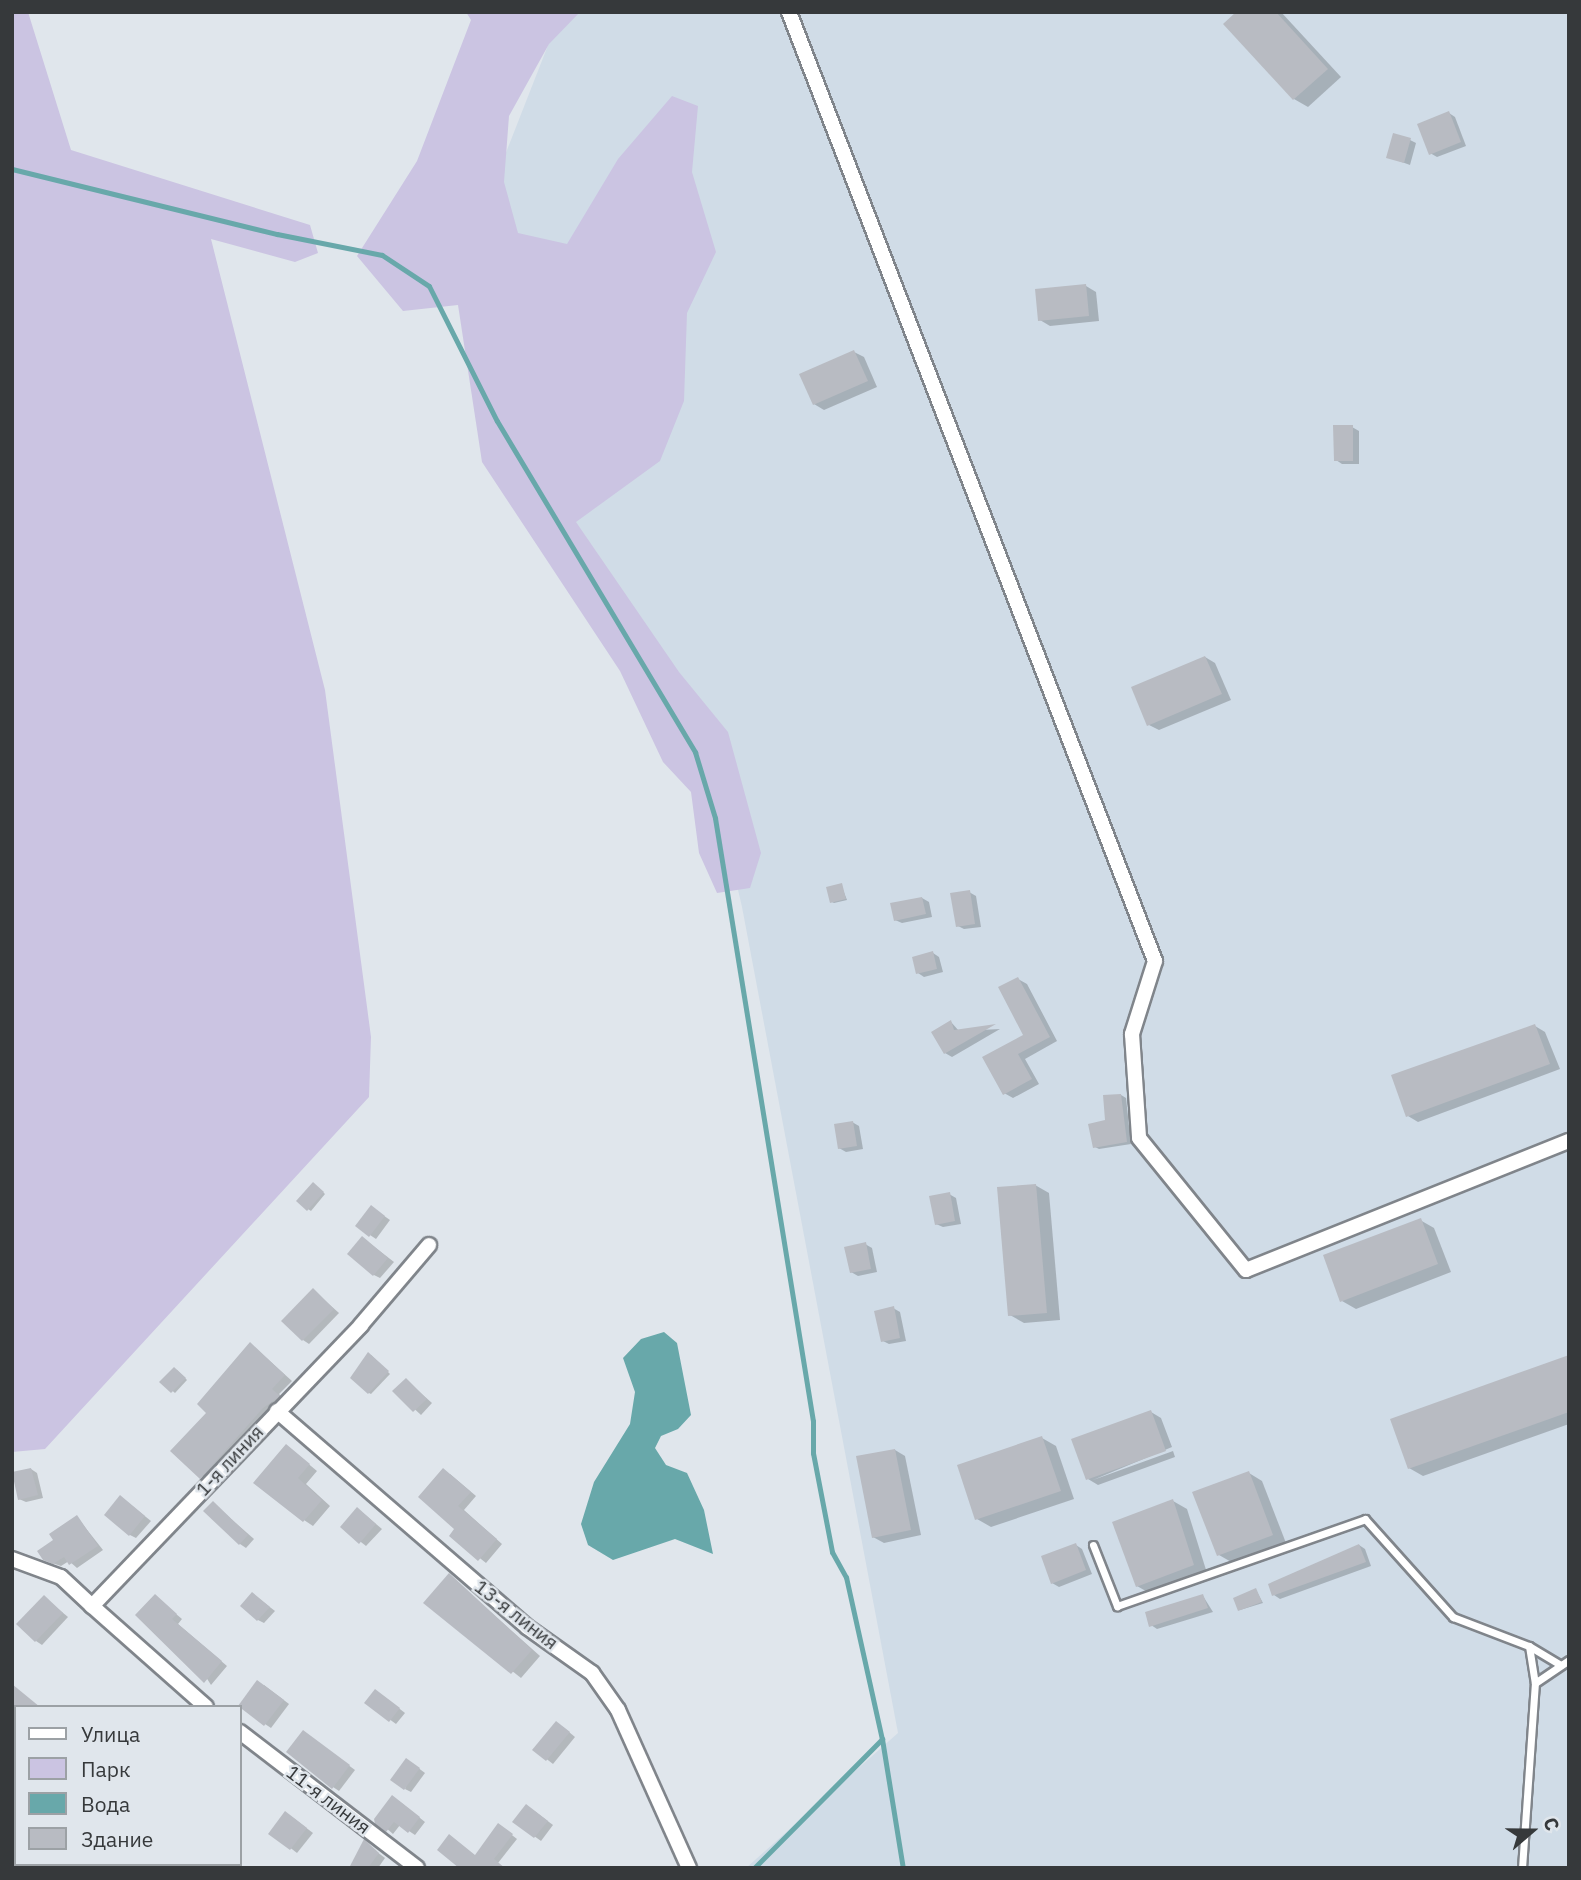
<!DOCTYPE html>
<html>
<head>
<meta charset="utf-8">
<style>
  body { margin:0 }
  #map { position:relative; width:1581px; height:1880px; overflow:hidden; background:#e0e6ec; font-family:"IBM Plex Sans",sans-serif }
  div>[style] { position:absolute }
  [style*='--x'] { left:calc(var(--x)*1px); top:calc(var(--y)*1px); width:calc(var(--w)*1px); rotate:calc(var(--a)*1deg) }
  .built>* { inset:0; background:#d0dce7 }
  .green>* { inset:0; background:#cbc4e2 }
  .water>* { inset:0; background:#68a8aa }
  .shadow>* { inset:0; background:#0003 }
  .stream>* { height:5px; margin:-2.5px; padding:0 2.5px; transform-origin:2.5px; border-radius:2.5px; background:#68a8aa }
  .building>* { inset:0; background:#b8bbc2 }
  .roads { filter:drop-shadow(2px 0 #80858b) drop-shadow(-2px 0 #80858b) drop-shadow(0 2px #80858b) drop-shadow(0 -2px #80858b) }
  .service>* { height:7px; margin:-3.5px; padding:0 3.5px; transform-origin:3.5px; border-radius:3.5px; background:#fff }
  .minor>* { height:14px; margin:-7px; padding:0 7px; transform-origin:7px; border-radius:7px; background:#fff }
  span { translate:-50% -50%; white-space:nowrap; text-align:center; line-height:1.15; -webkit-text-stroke:5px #e0e6ec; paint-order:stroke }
  .street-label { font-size:19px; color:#36393b }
  .frame { position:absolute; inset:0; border:14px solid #36393b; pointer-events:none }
  .legend { position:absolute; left:14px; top:1705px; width:228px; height:161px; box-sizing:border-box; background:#e0e6ec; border:2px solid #9ca1a5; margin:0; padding:9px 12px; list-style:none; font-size:21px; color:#36393b }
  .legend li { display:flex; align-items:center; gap:14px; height:35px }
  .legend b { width:35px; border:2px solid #9ca1a5 }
  .north { position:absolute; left:1497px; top:1796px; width:70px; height:70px; -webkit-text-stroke:5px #e0e6ec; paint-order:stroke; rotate:70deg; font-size:19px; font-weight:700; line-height:28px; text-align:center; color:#36393b }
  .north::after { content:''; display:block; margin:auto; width:24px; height:32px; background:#36393b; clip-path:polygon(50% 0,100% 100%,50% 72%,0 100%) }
</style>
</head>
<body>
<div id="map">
  <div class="built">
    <div style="clip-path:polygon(561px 12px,1569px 12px,1569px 1868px,746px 1868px,898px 1733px,742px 907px,702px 734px,513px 441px,498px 173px)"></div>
  </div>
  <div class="green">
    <div style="clip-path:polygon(12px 12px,28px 12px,71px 150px,310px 225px,318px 253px,295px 262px,211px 239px,325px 690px,371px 1037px,369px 1097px,45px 1449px,12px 1452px)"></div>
    <div style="clip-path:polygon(466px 12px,580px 12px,549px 44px,509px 116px,504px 182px,518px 233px,567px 244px,618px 159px,672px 96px,698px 106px,692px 172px,716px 252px,687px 313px,684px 401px,660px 461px,576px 522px,679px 672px,728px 732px,761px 853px,750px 888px,717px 893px,699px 853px,691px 792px,663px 762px,620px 671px,482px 462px,458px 305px,403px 311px,357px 256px,417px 161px,471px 20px)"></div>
  </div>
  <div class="water">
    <div style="clip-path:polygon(664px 1332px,677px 1343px,691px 1415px,678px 1429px,661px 1436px,655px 1448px,666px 1465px,687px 1473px,704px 1510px,713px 1554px,675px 1539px,613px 1560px,588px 1545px,581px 1524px,594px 1482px,630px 1424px,635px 1392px,623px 1358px,641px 1339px)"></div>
  </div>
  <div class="shadow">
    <div style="clip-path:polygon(1239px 12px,1281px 12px,1341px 77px,1308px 107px,1294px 99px,1226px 24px)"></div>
    <div style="clip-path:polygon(1449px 113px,1455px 117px,1466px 146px,1437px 157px,1430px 153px)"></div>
    <div style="clip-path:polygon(1410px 140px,1416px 143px,1410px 165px,1388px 157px)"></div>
    <div style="clip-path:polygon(1086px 286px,1096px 292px,1099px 321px,1050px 326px,1040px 320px)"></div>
    <div style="clip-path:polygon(854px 352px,864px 357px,877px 387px,824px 410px,814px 404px)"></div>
    <div style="clip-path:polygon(1352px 427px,1359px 431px,1359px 464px,1342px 464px,1336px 460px)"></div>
    <div style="clip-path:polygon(1205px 657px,1215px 663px,1231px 700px,1159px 730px,1149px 725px)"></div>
    <div style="clip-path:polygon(841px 885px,847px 900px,834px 903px,832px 902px)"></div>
    <div style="clip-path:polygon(969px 892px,976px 896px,981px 927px,964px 929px,958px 926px)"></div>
    <div style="clip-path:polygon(922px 898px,929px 902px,932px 917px,902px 923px,895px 920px)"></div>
    <div style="clip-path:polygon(933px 953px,939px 957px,943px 972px,924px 977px,918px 973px)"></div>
    <div style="clip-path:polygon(1018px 979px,1027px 984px,1057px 1041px,1025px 1059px,1039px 1084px,1013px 1098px,1004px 1093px,985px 1058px,1025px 1035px)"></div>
    <div style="clip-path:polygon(951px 1022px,959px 1031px,1000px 1029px,952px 1057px,945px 1053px)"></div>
    <div style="clip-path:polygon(1535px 1026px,1545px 1032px,1560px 1069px,1418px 1122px,1408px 1116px)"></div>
    <div style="clip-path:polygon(1121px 1095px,1126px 1098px,1131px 1144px,1099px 1149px,1095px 1147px)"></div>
    <div style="clip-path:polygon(852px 1122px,859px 1126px,863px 1149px,846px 1152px,839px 1148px)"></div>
    <div style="clip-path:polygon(1035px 1185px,1049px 1193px,1060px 1320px,1024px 1323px,1010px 1315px)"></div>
    <div style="clip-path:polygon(316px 1186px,325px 1194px,311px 1211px,308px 1209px)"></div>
    <div style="clip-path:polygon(949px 1194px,956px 1198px,961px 1224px,943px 1227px,936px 1224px)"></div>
    <div style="clip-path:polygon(377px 1211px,390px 1220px,376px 1239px,370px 1235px)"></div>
    <div style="clip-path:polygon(1420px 1220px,1434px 1228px,1451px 1272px,1356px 1309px,1342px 1301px)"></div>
    <div style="clip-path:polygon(363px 1238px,394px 1262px,380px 1278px,374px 1275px)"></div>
    <div style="clip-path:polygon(865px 1244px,872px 1248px,877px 1272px,858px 1276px,851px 1272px)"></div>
    <div style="clip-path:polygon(313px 1290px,339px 1313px,309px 1344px,303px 1340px)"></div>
    <div style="clip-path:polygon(893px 1308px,900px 1312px,906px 1341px,889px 1344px,883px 1341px)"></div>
    <div style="clip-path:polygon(251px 1344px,292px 1381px,279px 1394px,286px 1401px,209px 1482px,173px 1451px,209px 1413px)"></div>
    <div style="clip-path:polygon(371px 1355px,390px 1374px,371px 1394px,369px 1393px)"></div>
    <div style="clip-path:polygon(1569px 1357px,1569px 1424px,1423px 1476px,1409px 1468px)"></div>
    <div style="clip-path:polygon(177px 1370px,187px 1380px,175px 1393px,162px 1382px)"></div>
    <div style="clip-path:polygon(406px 1380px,432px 1403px,421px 1415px,395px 1391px)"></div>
    <div style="clip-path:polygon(1151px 1412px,1161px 1418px,1172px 1447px,1093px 1480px,1173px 1451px,1175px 1457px,1098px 1485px,1088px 1479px)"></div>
    <div style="clip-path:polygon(1042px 1438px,1056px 1446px,1074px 1499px,991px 1527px,977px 1519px)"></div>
    <div style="clip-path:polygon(287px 1446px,317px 1471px,306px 1484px,330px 1506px,313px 1526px,304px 1520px)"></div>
    <div style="clip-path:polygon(895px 1450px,905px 1456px,921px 1535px,884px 1543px,873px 1537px)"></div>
    <div style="clip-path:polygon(31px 1469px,37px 1473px,43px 1498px,26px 1502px,19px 1499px)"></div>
    <div style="clip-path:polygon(1249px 1473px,1262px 1481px,1286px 1543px,1233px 1563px,1219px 1555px)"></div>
    <div style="clip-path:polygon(450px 1474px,476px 1496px,464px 1510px,502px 1544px,486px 1563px,451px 1535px,457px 1529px)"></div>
    <div style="clip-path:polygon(121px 1497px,151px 1521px,136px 1538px,130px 1535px)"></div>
    <div style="clip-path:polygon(1173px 1501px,1187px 1509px,1207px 1573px,1151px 1594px,1137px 1586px)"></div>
    <div style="clip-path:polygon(213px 1503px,254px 1539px,246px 1548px,240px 1544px)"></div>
    <div style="clip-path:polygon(363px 1513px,382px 1529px,366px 1546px,342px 1527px)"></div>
    <div style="clip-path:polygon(77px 1517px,103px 1550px,77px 1568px,69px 1561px,61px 1566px,52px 1563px,55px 1541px)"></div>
    <div style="clip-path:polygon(1076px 1545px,1082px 1549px,1092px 1574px,1059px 1587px,1052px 1583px)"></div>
    <div style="clip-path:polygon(1359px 1545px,1365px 1549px,1371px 1566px,1280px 1599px,1274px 1595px)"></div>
    <div style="clip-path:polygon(449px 1575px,540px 1656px,521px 1678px,425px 1603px)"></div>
    <div style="clip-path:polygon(1256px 1590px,1263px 1603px,1240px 1610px)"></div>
    <div style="clip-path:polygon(253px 1594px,275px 1611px,264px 1623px,258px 1620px)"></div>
    <div style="clip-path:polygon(155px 1596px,182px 1619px,178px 1624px,227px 1666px,211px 1685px)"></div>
    <div style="clip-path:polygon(1203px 1596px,1213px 1612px,1157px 1629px,1151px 1625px)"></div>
    <div style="clip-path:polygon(44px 1597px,68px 1617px,42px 1645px,36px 1641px)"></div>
    <div style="clip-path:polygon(264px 1685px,289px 1704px,271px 1728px,265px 1724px)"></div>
    <div style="clip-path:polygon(382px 1695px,405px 1713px,396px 1724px,367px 1703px)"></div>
    <div style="clip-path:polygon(563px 1727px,575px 1737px,553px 1764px,535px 1750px)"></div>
    <div style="clip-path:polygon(309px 1736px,355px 1770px,339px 1791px,333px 1787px)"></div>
    <div style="clip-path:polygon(413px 1764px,425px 1773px,411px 1792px,405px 1789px)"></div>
    <div style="clip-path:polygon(399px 1801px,425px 1822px,415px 1835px,400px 1825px,393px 1834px,376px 1819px)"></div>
    <div style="clip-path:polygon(533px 1810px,553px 1825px,541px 1841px,515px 1822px)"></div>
    <div style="clip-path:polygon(292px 1817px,313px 1833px,297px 1853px,271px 1833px)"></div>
    <div style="clip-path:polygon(504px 1829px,517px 1839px,498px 1863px,476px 1856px)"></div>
    <div style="clip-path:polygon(364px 1842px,385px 1858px,378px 1868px,350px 1868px)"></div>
    <div style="clip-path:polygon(70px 1864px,87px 1864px,84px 1868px)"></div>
  </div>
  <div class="stream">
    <div style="--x:12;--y:169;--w:273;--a:13.8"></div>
    <div style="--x:277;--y:234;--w:107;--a:11.3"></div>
    <div style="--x:382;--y:255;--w:56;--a:33.4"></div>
    <div style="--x:429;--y:286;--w:151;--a:63.3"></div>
    <div style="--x:497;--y:421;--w:386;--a:59.1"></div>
    <div style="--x:695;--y:752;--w:69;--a:73.1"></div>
    <div style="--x:715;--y:818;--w:611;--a:80.77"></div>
    <div style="--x:813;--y:1421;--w:32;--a:90"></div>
    <div style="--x:813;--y:1453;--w:101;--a:79.1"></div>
    <div style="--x:832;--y:1552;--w:29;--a:61"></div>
    <div style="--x:846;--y:1577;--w:166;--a:77.5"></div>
    <div style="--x:882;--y:1739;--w:131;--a:80.8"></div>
    <div style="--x:754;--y:1868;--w:182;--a:-45.2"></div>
  </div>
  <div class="building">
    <div style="clip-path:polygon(1236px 12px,1276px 12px,1328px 69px,1293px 100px,1223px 24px)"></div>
    <div style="clip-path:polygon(1449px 111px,1461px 142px,1429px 155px,1417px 124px)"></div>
    <div style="clip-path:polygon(1393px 133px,1411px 138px,1404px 163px,1386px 158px)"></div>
    <div style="clip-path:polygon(1086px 284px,1089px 316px,1038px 321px,1035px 289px)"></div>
    <div style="clip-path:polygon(854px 350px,868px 381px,813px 405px,799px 374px)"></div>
    <div style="clip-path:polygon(1333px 425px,1353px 425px,1353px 461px,1334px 461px)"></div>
    <div style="clip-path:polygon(1205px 656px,1222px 694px,1147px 726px,1131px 687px)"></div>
    <div style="clip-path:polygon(842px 883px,846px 899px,830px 903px,826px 887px)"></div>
    <div style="clip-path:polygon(970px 890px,975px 924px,956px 927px,950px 893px)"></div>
    <div style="clip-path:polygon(922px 897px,926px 914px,894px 921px,890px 903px)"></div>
    <div style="clip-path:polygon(933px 951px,937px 969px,916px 974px,912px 957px)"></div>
    <div style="clip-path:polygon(1018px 977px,1050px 1037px,1018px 1054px,1032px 1079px,1003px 1095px,982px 1057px,1023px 1035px,998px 987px)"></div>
    <div style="clip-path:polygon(951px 1020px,954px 1030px,996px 1024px,944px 1054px,931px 1032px)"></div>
    <div style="clip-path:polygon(1535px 1024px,1550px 1064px,1406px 1117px,1391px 1075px)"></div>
    <div style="clip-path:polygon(1121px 1094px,1127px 1142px,1093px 1148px,1088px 1124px,1105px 1120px,1103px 1095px)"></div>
    <div style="clip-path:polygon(853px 1121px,857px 1146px,838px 1149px,834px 1124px)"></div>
    <div style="clip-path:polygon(313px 1182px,324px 1192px,307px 1211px,296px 1201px)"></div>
    <div style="clip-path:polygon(1036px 1184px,1047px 1313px,1008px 1316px,997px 1187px)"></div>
    <div style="clip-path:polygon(950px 1192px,955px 1221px,935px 1225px,929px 1196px)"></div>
    <div style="clip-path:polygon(371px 1205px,385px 1216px,369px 1237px,355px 1226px)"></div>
    <div style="clip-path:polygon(1421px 1218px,1438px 1264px,1340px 1302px,1323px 1255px)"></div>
    <div style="clip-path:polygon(362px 1236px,388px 1258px,373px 1276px,347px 1254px)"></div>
    <div style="clip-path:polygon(866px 1242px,871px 1269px,850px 1273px,844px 1247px)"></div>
    <div style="clip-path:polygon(313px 1288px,334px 1309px,302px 1341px,281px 1321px)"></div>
    <div style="clip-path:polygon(894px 1306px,900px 1338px,881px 1342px,874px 1311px)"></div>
    <div style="clip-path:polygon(250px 1342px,285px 1375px,272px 1389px,280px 1396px,263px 1408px,200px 1479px,170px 1451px,206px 1413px,197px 1404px)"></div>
    <div style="clip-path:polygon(368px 1352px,389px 1371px,368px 1394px,350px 1378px)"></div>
    <div style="clip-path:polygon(1569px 1355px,1569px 1412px,1408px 1469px,1390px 1419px)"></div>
    <div style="clip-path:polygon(174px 1367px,186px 1378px,171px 1393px,159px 1382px)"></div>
    <div style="clip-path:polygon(406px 1378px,427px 1399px,413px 1412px,392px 1391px)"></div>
    <div style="clip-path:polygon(1151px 1410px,1166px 1451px,1086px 1480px,1071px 1439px)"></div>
    <div style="clip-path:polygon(1042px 1436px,1061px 1491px,975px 1520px,957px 1465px)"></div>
    <div style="clip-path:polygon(286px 1444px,310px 1464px,298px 1478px,322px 1500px,303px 1522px,253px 1483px)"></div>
    <div style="clip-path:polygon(895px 1449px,911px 1530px,872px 1538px,856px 1456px)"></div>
    <div style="clip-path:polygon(31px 1468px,38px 1495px,18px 1500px,12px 1472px)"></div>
    <div style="clip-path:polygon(443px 1468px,471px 1492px,458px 1506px,497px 1539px,478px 1561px,449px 1536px,454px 1529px,418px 1497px)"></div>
    <div style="clip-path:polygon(1249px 1471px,1273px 1535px,1217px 1556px,1192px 1492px)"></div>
    <div style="clip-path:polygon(120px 1495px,145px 1516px,129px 1536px,104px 1515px)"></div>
    <div style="clip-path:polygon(1173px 1499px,1194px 1565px,1136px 1587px,1112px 1522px)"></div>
    <div style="clip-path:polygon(213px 1501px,248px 1535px,239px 1545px,203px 1511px)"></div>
    <div style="clip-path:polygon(357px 1507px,376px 1524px,359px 1544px,340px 1527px)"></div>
    <div style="clip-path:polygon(77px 1515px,98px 1546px,69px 1565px,64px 1557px,53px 1564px,43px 1560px,37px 1551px,53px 1540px,49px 1534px)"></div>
    <div style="clip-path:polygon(1076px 1543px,1086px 1570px,1051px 1584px,1041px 1556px)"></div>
    <div style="clip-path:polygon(1359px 1544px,1366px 1562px,1272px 1596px,1268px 1584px)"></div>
    <div style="clip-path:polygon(449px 1573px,532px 1650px,511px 1674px,423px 1603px)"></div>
    <div style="clip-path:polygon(1256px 1588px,1262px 1602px,1238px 1611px,1233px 1598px)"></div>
    <div style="clip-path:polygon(252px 1592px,270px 1607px,257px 1621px,240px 1606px)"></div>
    <div style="clip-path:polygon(155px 1594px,177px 1614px,172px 1619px,222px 1661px,204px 1683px,135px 1615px)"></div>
    <div style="clip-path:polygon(1203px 1594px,1208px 1608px,1149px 1627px,1145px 1612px)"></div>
    <div style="clip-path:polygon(44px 1595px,63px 1613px,35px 1642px,16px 1624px)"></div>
    <div style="clip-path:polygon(257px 1680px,284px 1700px,264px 1726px,238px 1706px)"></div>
    <div style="clip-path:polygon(12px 1684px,40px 1707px,12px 1707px)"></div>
    <div style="clip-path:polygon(375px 1689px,400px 1708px,389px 1722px,364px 1703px)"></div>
    <div style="clip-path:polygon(556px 1721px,570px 1732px,546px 1761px,532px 1750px)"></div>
    <div style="clip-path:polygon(303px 1730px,350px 1765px,332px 1789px,286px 1752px)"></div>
    <div style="clip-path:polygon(406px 1758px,420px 1768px,404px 1790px,390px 1780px)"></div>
    <div style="clip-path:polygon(392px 1795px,420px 1817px,408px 1833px,394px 1822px,386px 1832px,375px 1824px,374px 1819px)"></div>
    <div style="clip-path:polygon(526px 1804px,548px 1821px,534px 1838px,512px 1822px)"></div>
    <div style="clip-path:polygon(285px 1811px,307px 1828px,290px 1850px,268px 1834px)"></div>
    <div style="clip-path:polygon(498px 1823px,513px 1834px,494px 1859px,505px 1868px,459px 1868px,437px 1850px,449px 1834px,475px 1855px)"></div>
    <div style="clip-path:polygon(364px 1839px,379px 1853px,368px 1868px,349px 1868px)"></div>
  </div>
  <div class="roads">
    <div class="service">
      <div style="--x:1093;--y:1545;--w:66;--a:68.5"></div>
      <div style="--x:1117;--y:1606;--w:263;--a:-19.3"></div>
      <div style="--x:1365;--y:1519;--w:132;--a:48.1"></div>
      <div style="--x:1453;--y:1617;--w:81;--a:20.9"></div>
      <div style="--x:1529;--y:1646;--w:37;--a:81"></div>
      <div style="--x:1529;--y:1646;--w:37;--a:31"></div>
      <div style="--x:1522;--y:1868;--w:185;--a:-86"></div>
      <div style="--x:1535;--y:1683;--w:41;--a:-34.1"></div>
    </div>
    <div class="minor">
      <div style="--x:789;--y:12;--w:1017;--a:68.91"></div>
      <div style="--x:1155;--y:961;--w:77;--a:107.5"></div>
      <div style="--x:1132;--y:1034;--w:104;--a:86.1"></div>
      <div style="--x:1139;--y:1138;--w:170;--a:51"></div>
      <div style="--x:1246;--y:1270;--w:348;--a:-21.8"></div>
      <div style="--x:277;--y:1411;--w:330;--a:40.8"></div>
      <div style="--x:527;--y:1627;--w:80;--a:35.3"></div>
      <div style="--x:592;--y:1673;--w:45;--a:54.9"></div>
      <div style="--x:618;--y:1710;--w:173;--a:65.8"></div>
      <div style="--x:12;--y:1559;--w:52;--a:20.2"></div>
      <div style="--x:61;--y:1577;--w:42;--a:43.1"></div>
      <div style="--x:92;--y:1606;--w:389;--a:-46.2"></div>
      <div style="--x:361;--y:1325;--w:105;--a:-49.6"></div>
      <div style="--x:92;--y:1606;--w:152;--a:41.5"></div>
      <div style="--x:240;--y:1732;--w:223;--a:37.5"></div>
      <div style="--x:12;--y:1752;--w:5;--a:37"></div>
      <div style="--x:147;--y:1864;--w:7;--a:34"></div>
    </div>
  </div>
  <div class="street-label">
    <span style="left:230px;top:1461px;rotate:-47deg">1-я линия</span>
    <span style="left:516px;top:1615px;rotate:38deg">13-я линия</span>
    <span style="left:328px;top:1800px;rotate:37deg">11-я линия</span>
  </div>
  <div class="frame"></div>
  <ul class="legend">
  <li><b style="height:9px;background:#fff"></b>Улица</li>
  <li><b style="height:19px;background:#cbc4e2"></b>Парк</li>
  <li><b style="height:19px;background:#68a8aa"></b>Вода</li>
  <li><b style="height:19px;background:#b8bbc2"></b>Здание</li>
  </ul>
  <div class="north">С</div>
</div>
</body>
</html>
